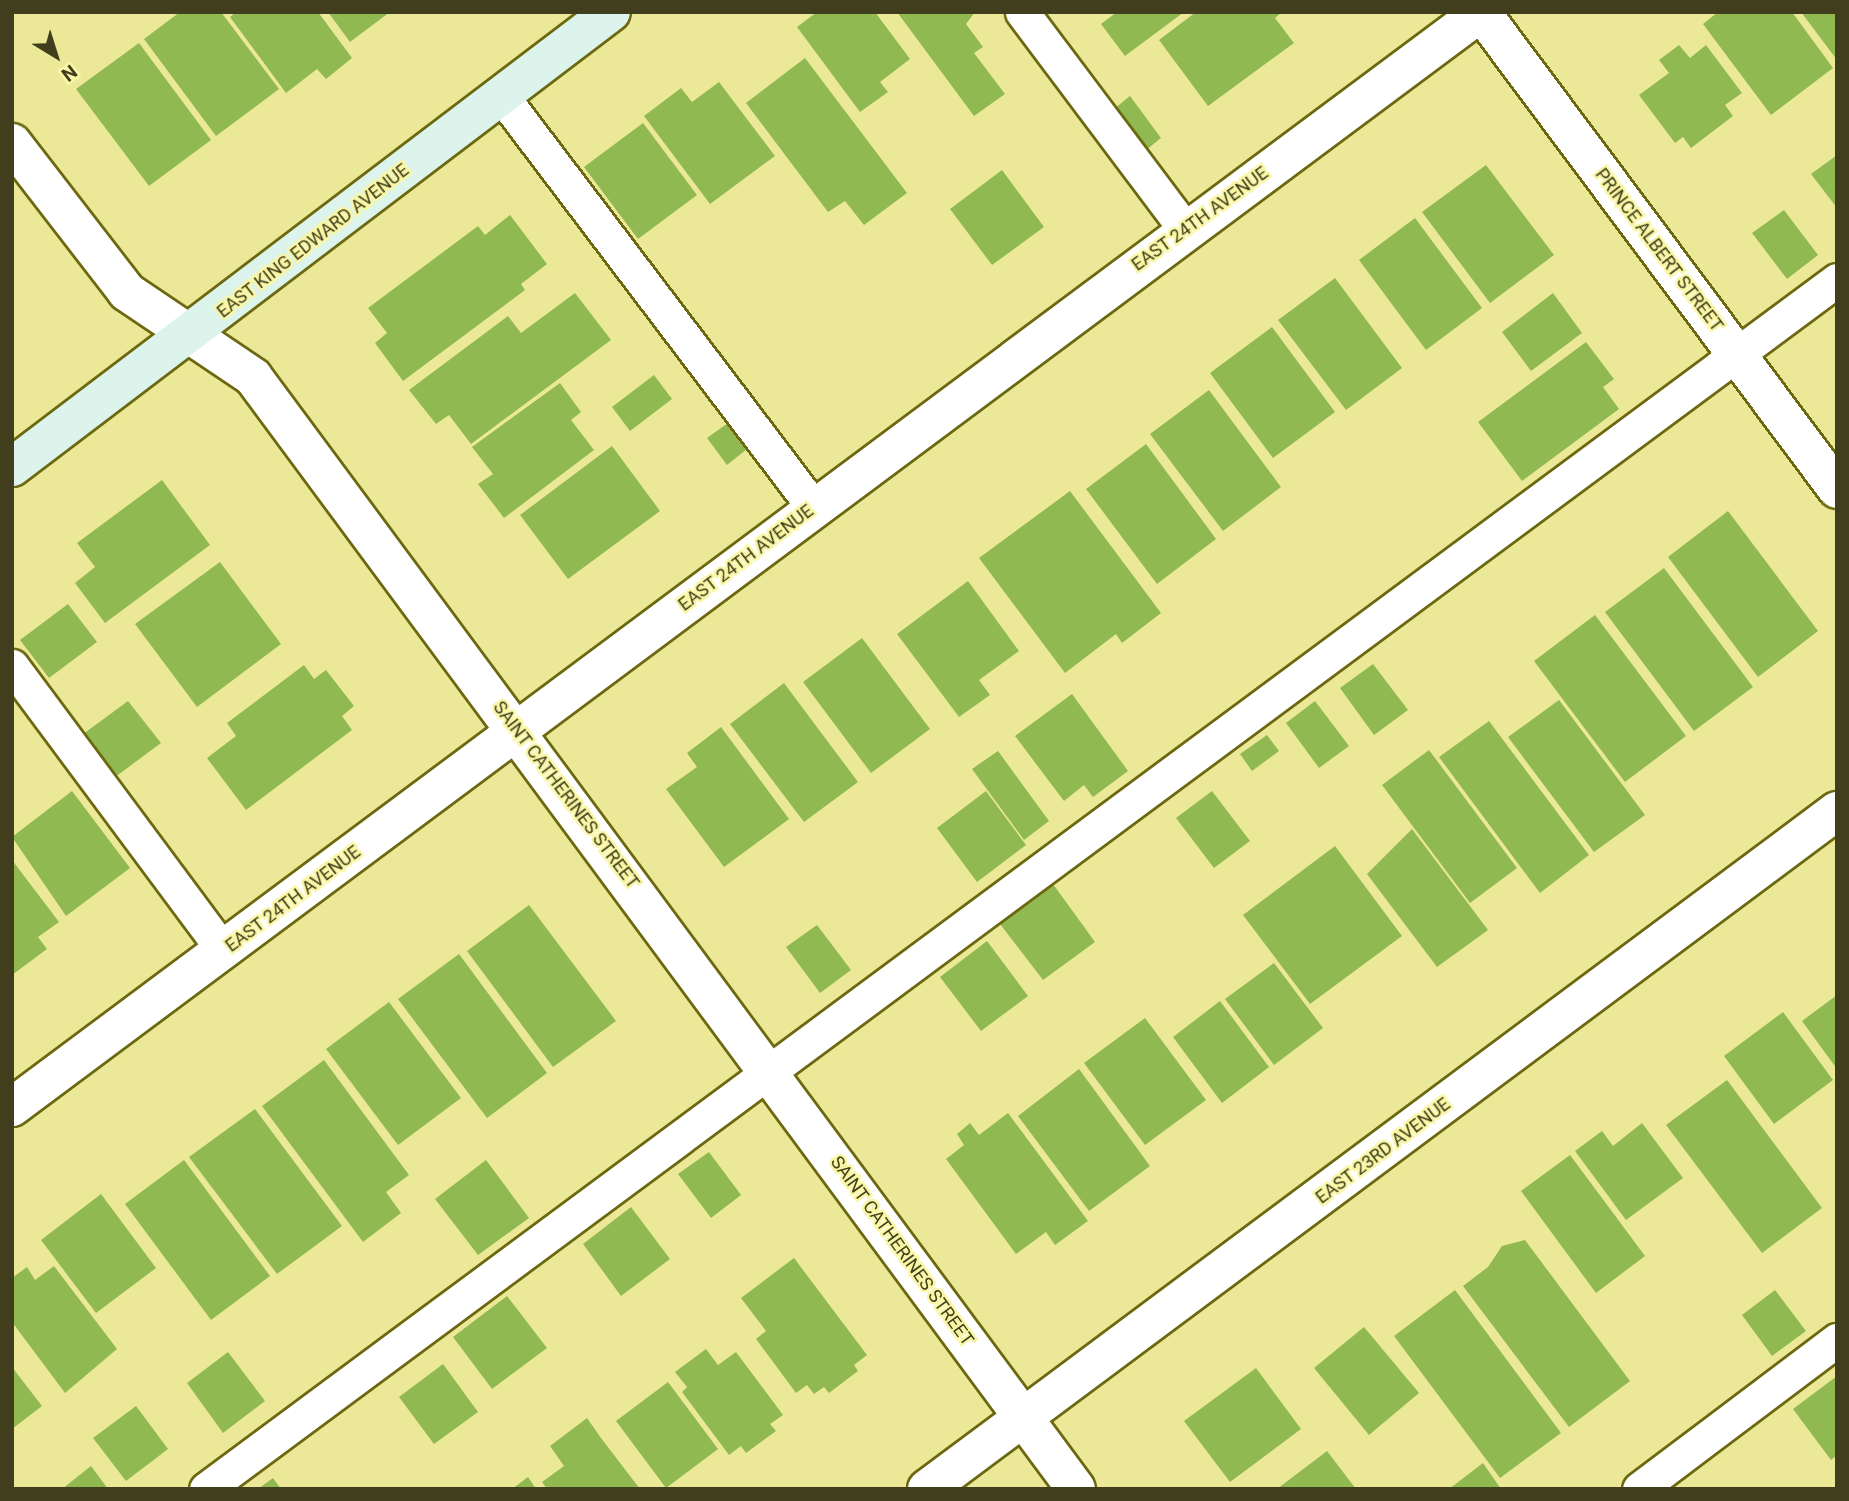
<!DOCTYPE html>
<html>
<head>
<meta charset="utf-8">
<style>
  body { margin:0 }
  #map { position:relative; width:1849px; height:1501px; overflow:hidden; background:#ebe998; font-family:Roboto,sans-serif }
  div>[style] { position:absolute }
  [style*='--x'] { left:calc(var(--x)*1px); top:calc(var(--y)*1px); width:calc(var(--w)*1px); rotate:calc(var(--a)*1deg) }
  .building>* { inset:0; background:#91b951 }
  .roads { filter:drop-shadow(2px 0 #6c6810) drop-shadow(-2px 0 #6c6810) drop-shadow(0 2px #6c6810) drop-shadow(0 -2px #6c6810) }
  .lane>* { height:33px; margin:-16.5px; padding:0 16.5px; transform-origin:16.5px; border-radius:16.5px; background:#fff }
  .street>* { height:38px; margin:-19px; padding:0 19px; transform-origin:19px; border-radius:19px; background:#fff }
  .secondary>* { height:38px; margin:-19px; padding:0 19px; transform-origin:19px; border-radius:19px; background:#dcf4eb }
  span { translate:-50% -50%; white-space:nowrap; text-align:center; line-height:1.15; -webkit-text-stroke:5px #f9f6a5; paint-order:stroke }
  .street-label { font-size:18px; color:#403e1d }
  .frame { position:absolute; inset:0; border:14px solid #403e1d; pointer-events:none }
  .north { position:absolute; left:21px; top:21px; width:70px; height:70px; -webkit-text-stroke:5px #f9f6a5; paint-order:stroke; rotate:142deg; font-size:19px; font-weight:700; line-height:28px; text-align:center; color:#403e1d }
  .north::after { content:''; display:block; margin:auto; width:24px; height:32px; background:#403e1d; clip-path:polygon(50% 0,100% 100%,50% 72%,0 100%) }
</style>
</head>
<body>
<div id="map">
  <div class="building">
    <div style="clip-path:polygon(180px 12px,221px 12px,279px 89px,216px 136px,144px 39px)"></div>
    <div style="clip-path:polygon(236px 12px,318px 12px,352px 58px,326px 79px,317px 69px,286px 93px,230px 17px)"></div>
    <div style="clip-path:polygon(328px 12px,390px 12px,350px 42px)"></div>
    <div style="clip-path:polygon(817px 12px,875px 12px,910px 59px,880px 82px,888px 92px,860px 112px,797px 27px)"></div>
    <div style="clip-path:polygon(897px 12px,975px 12px,966px 24px,983px 47px,974px 53px,1005px 94px,974px 116px)"></div>
    <div style="clip-path:polygon(1117px 12px,1184px 12px,1125px 56px,1101px 24px)"></div>
    <div style="clip-path:polygon(1196px 12px,1282px 12px,1275px 18px,1294px 43px,1208px 106px,1159px 40px)"></div>
    <div style="clip-path:polygon(1718px 12px,1792px 12px,1833px 68px,1771px 115px,1703px 24px)"></div>
    <div style="clip-path:polygon(1801px 12px,1837px 12px,1837px 60px)"></div>
    <div style="clip-path:polygon(139px 43px,211px 140px,149px 186px,76px 89px)"></div>
    <div style="clip-path:polygon(1679px 45px,1690px 58px,1706px 45px,1742px 93px,1725px 105px,1733px 116px,1691px 148px,1683px 137px,1675px 143px,1639px 95px,1669px 73px,1659px 60px)"></div>
    <div style="clip-path:polygon(805px 58px,907px 193px,864px 225px,845px 201px,828px 212px,746px 103px)"></div>
    <div style="clip-path:polygon(719px 82px,775px 156px,710px 204px,644px 116px,681px 88px,692px 102px)"></div>
    <div style="clip-path:polygon(1130px 96px,1161px 138px,1135px 159px,1104px 117px)"></div>
    <div style="clip-path:polygon(643px 123px,697px 195px,638px 239px,584px 167px)"></div>
    <div style="clip-path:polygon(1837px 155px,1837px 208px,1811px 174px)"></div>
    <div style="clip-path:polygon(1486px 165px,1554px 255px,1490px 303px,1422px 212px)"></div>
    <div style="clip-path:polygon(1002px 170px,1044px 227px,992px 265px,950px 209px)"></div>
    <div style="clip-path:polygon(1784px 210px,1818px 255px,1787px 279px,1752px 233px)"></div>
    <div style="clip-path:polygon(510px 215px,547px 264px,521px 284px,525px 290px,403px 381px,375px 343px,387px 333px,368px 308px,478px 226px,485px 235px)"></div>
    <div style="clip-path:polygon(1415px 218px,1482px 308px,1426px 350px,1359px 260px)"></div>
    <div style="clip-path:polygon(1335px 278px,1402px 368px,1346px 410px,1278px 320px)"></div>
    <div style="clip-path:polygon(575px 293px,611px 340px,471px 444px,449px 415px,436px 424px,409px 390px,508px 316px,521px 333px)"></div>
    <div style="clip-path:polygon(1553px 293px,1582px 333px,1531px 371px,1502px 332px)"></div>
    <div style="clip-path:polygon(1272px 327px,1335px 412px,1273px 458px,1210px 373px)"></div>
    <div style="clip-path:polygon(1586px 342px,1614px 379px,1603px 387px,1619px 409px,1522px 481px,1478px 422px)"></div>
    <div style="clip-path:polygon(654px 375px,672px 399px,630px 431px,612px 407px)"></div>
    <div style="clip-path:polygon(560px 383px,581px 412px,571px 420px,594px 450px,504px 518px,478px 484px,493px 474px,472px 447px)"></div>
    <div style="clip-path:polygon(1209px 390px,1281px 487px,1223px 531px,1150px 434px)"></div>
    <div style="clip-path:polygon(728px 423px,747px 449px,727px 465px,707px 438px)"></div>
    <div style="clip-path:polygon(1146px 444px,1216px 539px,1157px 584px,1086px 489px)"></div>
    <div style="clip-path:polygon(612px 446px,660px 511px,568px 579px,520px 515px)"></div>
    <div style="clip-path:polygon(162px 480px,210px 545px,105px 623px,75px 583px,95px 567px,77px 543px)"></div>
    <div style="clip-path:polygon(1070px 491px,1161px 613px,1122px 643px,1116px 634px,1065px 673px,979px 558px)"></div>
    <div style="clip-path:polygon(1728px 511px,1818px 631px,1758px 677px,1668px 557px)"></div>
    <div style="clip-path:polygon(220px 562px,281px 644px,197px 707px,135px 624px)"></div>
    <div style="clip-path:polygon(1664px 568px,1753px 687px,1694px 731px,1605px 612px)"></div>
    <div style="clip-path:polygon(968px 581px,1019px 651px,979px 680px,990px 695px,959px 717px,897px 634px)"></div>
    <div style="clip-path:polygon(68px 604px,97px 642px,49px 678px,20px 640px)"></div>
    <div style="clip-path:polygon(1595px 615px,1686px 736px,1625px 782px,1534px 661px)"></div>
    <div style="clip-path:polygon(862px 638px,930px 729px,871px 773px,803px 682px)"></div>
    <div style="clip-path:polygon(1373px 664px,1408px 710px,1374px 735px,1340px 688px)"></div>
    <div style="clip-path:polygon(304px 665px,314px 679px,326px 670px,354px 706px,342px 716px,352px 730px,246px 810px,207px 758px,236px 736px,227px 723px)"></div>
    <div style="clip-path:polygon(784px 683px,858px 782px,804px 822px,730px 724px)"></div>
    <div style="clip-path:polygon(1072px 694px,1128px 771px,1093px 797px,1084px 785px,1064px 801px,1015px 736px)"></div>
    <div style="clip-path:polygon(1559px 700px,1645px 815px,1594px 852px,1508px 737px)"></div>
    <div style="clip-path:polygon(128px 701px,161px 743px,107px 783px,75px 740px)"></div>
    <div style="clip-path:polygon(1315px 701px,1349px 746px,1319px 768px,1286px 723px)"></div>
    <div style="clip-path:polygon(1489px 721px,1589px 855px,1540px 893px,1439px 757px)"></div>
    <div style="clip-path:polygon(721px 727px,789px 819px,724px 867px,666px 789px,697px 767px,687px 753px)"></div>
    <div style="clip-path:polygon(1267px 735px,1279px 751px,1252px 771px,1240px 754px)"></div>
    <div style="clip-path:polygon(1429px 750px,1517px 868px,1470px 903px,1382px 785px)"></div>
    <div style="clip-path:polygon(998px 751px,1049px 821px,1024px 840px,972px 769px)"></div>
    <div style="clip-path:polygon(72px 791px,130px 868px,66px 916px,12px 837px)"></div>
    <div style="clip-path:polygon(986px 791px,1026px 845px,977px 882px,937px 828px)"></div>
    <div style="clip-path:polygon(1212px 791px,1250px 841px,1214px 868px,1176px 818px)"></div>
    <div style="clip-path:polygon(1412px 829px,1488px 930px,1437px 967px,1367px 874px)"></div>
    <div style="clip-path:polygon(1335px 846px,1402px 936px,1310px 1004px,1243px 915px)"></div>
    <div style="clip-path:polygon(12px 860px,59px 922px,38px 937px,47px 949px,12px 975px)"></div>
    <div style="clip-path:polygon(1053px 884px,1095px 942px,1043px 980px,1000px 924px)"></div>
    <div style="clip-path:polygon(529px 905px,616px 1021px,553px 1067px,467px 951px)"></div>
    <div style="clip-path:polygon(817px 925px,851px 970px,820px 993px,786px 947px)"></div>
    <div style="clip-path:polygon(987px 941px,1028px 996px,981px 1031px,940px 977px)"></div>
    <div style="clip-path:polygon(459px 954px,547px 1073px,487px 1118px,398px 999px)"></div>
    <div style="clip-path:polygon(1274px 963px,1323px 1028px,1274px 1065px,1225px 999px)"></div>
    <div style="clip-path:polygon(1837px 995px,1837px 1069px,1802px 1021px)"></div>
    <div style="clip-path:polygon(1220px 1001px,1269px 1067px,1222px 1103px,1173px 1037px)"></div>
    <div style="clip-path:polygon(389px 1002px,461px 1098px,398px 1145px,326px 1049px)"></div>
    <div style="clip-path:polygon(1783px 1012px,1833px 1080px,1774px 1124px,1724px 1056px)"></div>
    <div style="clip-path:polygon(1145px 1018px,1206px 1100px,1145px 1145px,1084px 1063px)"></div>
    <div style="clip-path:polygon(324px 1060px,409px 1175px,386px 1192px,401px 1213px,363px 1242px,262px 1106px)"></div>
    <div style="clip-path:polygon(1079px 1069px,1150px 1166px,1089px 1211px,1018px 1116px)"></div>
    <div style="clip-path:polygon(1727px 1080px,1822px 1208px,1762px 1253px,1666px 1125px)"></div>
    <div style="clip-path:polygon(255px 1109px,342px 1226px,277px 1274px,189px 1157px)"></div>
    <div style="clip-path:polygon(1008px 1113px,1088px 1221px,1055px 1245px,1046px 1232px,1016px 1254px,946px 1159px,964px 1145px,957px 1134px,970px 1123px,979px 1135px)"></div>
    <div style="clip-path:polygon(1642px 1123px,1683px 1178px,1626px 1220px,1575px 1151px,1602px 1131px,1613px 1146px)"></div>
    <div style="clip-path:polygon(709px 1152px,741px 1195px,711px 1218px,678px 1174px)"></div>
    <div style="clip-path:polygon(1570px 1155px,1645px 1256px,1596px 1293px,1521px 1191px)"></div>
    <div style="clip-path:polygon(184px 1160px,270px 1276px,211px 1320px,125px 1204px)"></div>
    <div style="clip-path:polygon(486px 1160px,529px 1218px,478px 1255px,435px 1199px)"></div>
    <div style="clip-path:polygon(101px 1194px,156px 1268px,96px 1313px,41px 1240px)"></div>
    <div style="clip-path:polygon(631px 1207px,670px 1259px,621px 1296px,583px 1244px)"></div>
    <div style="clip-path:polygon(1525px 1240px,1630px 1381px,1569px 1427px,1463px 1286px,1488px 1267px,1502px 1246px)"></div>
    <div style="clip-path:polygon(794px 1258px,867px 1355px,854px 1365px,858px 1371px,829px 1393px,824px 1387px,814px 1394px,807px 1385px,796px 1393px,756px 1339px,766px 1331px,741px 1298px)"></div>
    <div style="clip-path:polygon(54px 1266px,117px 1349px,65px 1393px,12px 1322px,12px 1278px,27px 1267px,35px 1280px)"></div>
    <div style="clip-path:polygon(1455px 1290px,1561px 1433px,1500px 1478px,1394px 1336px)"></div>
    <div style="clip-path:polygon(1775px 1290px,1806px 1331px,1772px 1356px,1742px 1315px)"></div>
    <div style="clip-path:polygon(507px 1296px,547px 1348px,492px 1389px,453px 1337px)"></div>
    <div style="clip-path:polygon(1364px 1327px,1419px 1393px,1369px 1435px,1314px 1368px)"></div>
    <div style="clip-path:polygon(706px 1349px,718px 1365px,736px 1352px,783px 1415px,770px 1424px,776px 1431px,746px 1453px,741px 1446px,729px 1455px,682px 1392px,687px 1387px,675px 1372px)"></div>
    <div style="clip-path:polygon(228px 1352px,265px 1401px,223px 1433px,187px 1383px)"></div>
    <div style="clip-path:polygon(443px 1364px,478px 1412px,434px 1444px,399px 1397px)"></div>
    <div style="clip-path:polygon(12px 1367px,42px 1406px,12px 1429px)"></div>
    <div style="clip-path:polygon(1256px 1368px,1301px 1429px,1230px 1482px,1184px 1421px)"></div>
    <div style="clip-path:polygon(1837px 1376px,1837px 1455px,1831px 1460px,1793px 1409px)"></div>
    <div style="clip-path:polygon(668px 1382px,718px 1449px,666px 1488px,616px 1421px)"></div>
    <div style="clip-path:polygon(136px 1406px,168px 1449px,126px 1481px,93px 1438px)"></div>
    <div style="clip-path:polygon(587px 1418px,601px 1438px,640px 1489px,547px 1489px,542px 1482px,564px 1466px,550px 1446px)"></div>
    <div style="clip-path:polygon(1327px 1451px,1356px 1489px,1277px 1489px)"></div>
    <div style="clip-path:polygon(1483px 1463px,1501px 1489px,1449px 1489px)"></div>
    <div style="clip-path:polygon(91px 1466px,108px 1489px,62px 1489px)"></div>
    <div style="clip-path:polygon(528px 1477px,536px 1489px,512px 1489px)"></div>
    <div style="clip-path:polygon(273px 1478px,281px 1489px,258px 1489px)"></div>
  </div>
  <div class="roads">
    <div class="lane">
      <div style="--x:1022;--y:12;--w:271;--a:53.1"></div>
      <div style="--x:501;--y:95;--w:518;--a:52.84"></div>
      <div style="--x:12;--y:666;--w:355;--a:53.4"></div>
      <div style="--x:206;--y:1489;--w:2030;--a:-36.55"></div>
      <div style="--x:1639;--y:1489;--w:248;--a:-37"></div>
    </div>
    <div class="street">
      <div style="--x:1481;--y:12;--w:595;--a:53.26"></div>
      <div style="--x:12;--y:143;--w:188;--a:52.3"></div>
      <div style="--x:127;--y:292;--w:152;--a:34"></div>
      <div style="--x:253;--y:377;--w:1383;--a:53.49"></div>
      <div style="--x:12;--y:1107;--w:1832;--a:-36.7"></div>
      <div style="--x:927;--y:1489;--w:1135;--a:-36.69"></div>
    </div>
    <div class="secondary">
      <div style="--x:12;--y:467;--w:752;--a:-37.22"></div>
    </div>
  </div>
  <div class="street-label">
    <span style="left:1200px;top:219px;rotate:-36deg">EAST 24TH AVENUE</span>
    <span style="left:313px;top:241px;rotate:-38deg">EAST KING EDWARD AVENUE</span>
    <span style="left:1659px;top:250px;rotate:53deg">PRINCE ALBERT STREET</span>
    <span style="left:746px;top:558px;rotate:-37deg">EAST 24TH AVENUE</span>
    <span style="left:566px;top:795px;rotate:53deg">SAINT CATHERINES STREET</span>
    <span style="left:293px;top:899px;rotate:-37deg">EAST 24TH AVENUE</span>
    <span style="left:1383px;top:1151px;rotate:-37deg">EAST 23RD AVENUE</span>
    <span style="left:902px;top:1251px;rotate:54deg">SAINT CATHERINES STREET</span>
  </div>
  <div class="frame"></div>
  <div class="north">N</div>
</div>
</body>
</html>
